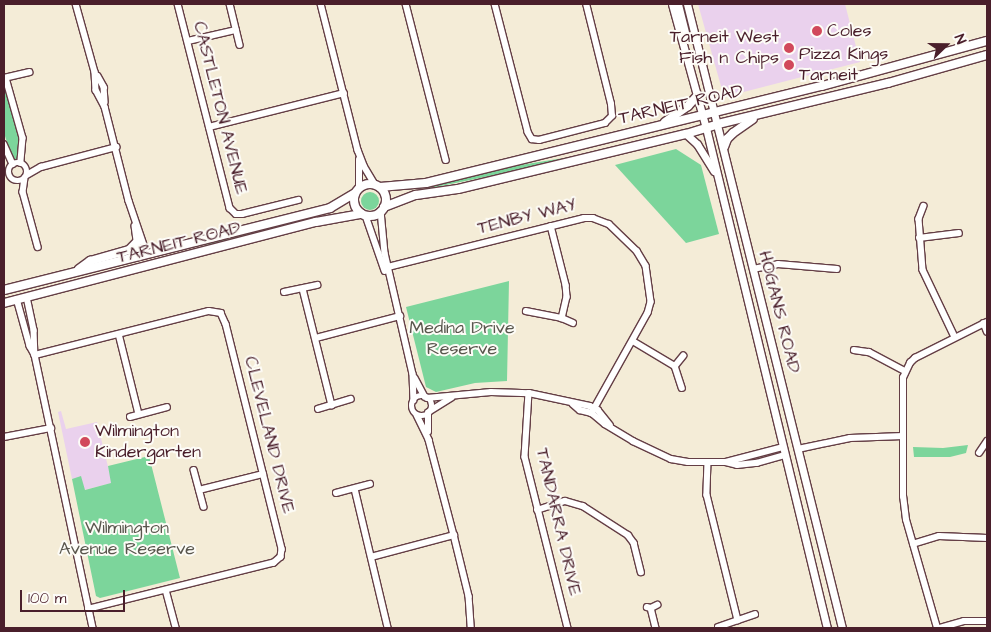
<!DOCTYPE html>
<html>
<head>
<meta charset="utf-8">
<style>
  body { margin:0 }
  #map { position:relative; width:991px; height:632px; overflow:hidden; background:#f4ecd7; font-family:"Architects Daughter",sans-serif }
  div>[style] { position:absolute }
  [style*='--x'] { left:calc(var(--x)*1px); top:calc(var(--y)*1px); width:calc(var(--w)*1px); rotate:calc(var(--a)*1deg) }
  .built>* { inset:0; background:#ead1ed }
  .green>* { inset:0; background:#7cd59b }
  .round { border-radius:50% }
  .roads { filter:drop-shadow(1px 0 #643e45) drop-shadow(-1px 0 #643e45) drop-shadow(0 1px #643e45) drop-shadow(0 -1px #643e45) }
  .minor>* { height:5.5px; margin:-2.75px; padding:0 2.75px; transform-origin:2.75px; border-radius:2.75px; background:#fff }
  .minor>.ring { margin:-2.75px; padding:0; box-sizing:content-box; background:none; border:5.5px solid #fff; border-radius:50% }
  .tertiary>* { height:7px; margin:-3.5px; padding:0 3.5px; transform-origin:3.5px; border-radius:3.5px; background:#fff }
  .secondary>* { height:8px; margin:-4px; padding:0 4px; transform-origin:4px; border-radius:4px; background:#fff }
  .secondary>.ring { margin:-4px; padding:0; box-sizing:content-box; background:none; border:8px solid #fff; border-radius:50% }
  .dots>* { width:14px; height:14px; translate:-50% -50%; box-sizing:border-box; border:2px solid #fdfcf7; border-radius:50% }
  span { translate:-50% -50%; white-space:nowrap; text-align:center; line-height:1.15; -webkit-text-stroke:4px #fdfcf7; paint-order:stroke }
  .poi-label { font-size:18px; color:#4a1f2b }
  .left { translate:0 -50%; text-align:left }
  .right { translate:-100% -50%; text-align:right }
  .street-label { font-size:18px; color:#4a1f2b }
  .park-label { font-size:18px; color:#59564d }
  .frame { position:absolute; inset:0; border:5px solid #4a1f2b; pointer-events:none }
  .north { position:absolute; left:921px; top:20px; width:50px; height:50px; -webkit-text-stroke:4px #fdfcf7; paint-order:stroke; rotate:68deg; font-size:14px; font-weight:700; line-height:20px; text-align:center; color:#4a1f2b }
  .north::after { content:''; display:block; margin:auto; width:18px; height:22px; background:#4a1f2b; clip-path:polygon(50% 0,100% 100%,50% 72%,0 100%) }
  .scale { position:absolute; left:20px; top:590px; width:105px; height:22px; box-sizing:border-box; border:2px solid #4a1f2b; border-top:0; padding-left:6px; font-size:15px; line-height:18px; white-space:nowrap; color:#4a1f2b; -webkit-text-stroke:4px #fdfcf7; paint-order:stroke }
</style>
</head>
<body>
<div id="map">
  <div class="built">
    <div style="clip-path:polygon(698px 4px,845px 4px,860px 62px,724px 97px)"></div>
    <div style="clip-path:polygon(61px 411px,66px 429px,97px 422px,112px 483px,84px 490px,81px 477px,72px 479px,58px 412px)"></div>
  </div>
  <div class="green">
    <div style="clip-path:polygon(4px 84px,21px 141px,19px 159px,13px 161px,4px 133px)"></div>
    <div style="clip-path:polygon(676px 149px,701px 165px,719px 234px,686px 243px,615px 165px)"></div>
    <div style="clip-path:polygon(576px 156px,540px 166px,426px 189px,425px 187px,502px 168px)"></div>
    <div class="round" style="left:361px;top:192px;width:18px;height:18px"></div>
    <div style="clip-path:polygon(300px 217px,301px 220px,273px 230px,219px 243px,196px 246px,196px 243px)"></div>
    <div style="clip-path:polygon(509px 281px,507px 381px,475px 383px,436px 392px,426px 387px,406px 307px)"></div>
    <div style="clip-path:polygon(968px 445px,966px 453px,950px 457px,914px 457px,913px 447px,943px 448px)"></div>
    <div style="clip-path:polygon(149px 456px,180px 578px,100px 598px,96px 596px,72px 479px,81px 476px,85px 490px,111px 483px,108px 466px)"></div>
  </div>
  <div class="roads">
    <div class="minor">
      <div style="--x:76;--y:4;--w:71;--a:74.4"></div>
      <div style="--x:95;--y:72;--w:18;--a:87"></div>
      <div style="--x:96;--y:90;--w:19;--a:62"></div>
      <div style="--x:105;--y:107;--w:97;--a:75.7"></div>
      <div style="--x:129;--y:201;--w:56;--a:71.2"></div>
      <div style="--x:178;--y:4;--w:211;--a:75.7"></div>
      <div style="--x:230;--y:208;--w:8;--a:45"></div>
      <div style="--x:236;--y:214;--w:6;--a:0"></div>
      <div style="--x:242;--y:214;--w:58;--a:-14"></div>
      <div style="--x:230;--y:4;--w:42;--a:76.3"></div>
      <div style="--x:321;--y:4;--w:151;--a:75.8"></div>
      <div style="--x:358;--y:150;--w:17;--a:69"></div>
      <div style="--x:364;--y:166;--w:21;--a:59"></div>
      <div style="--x:406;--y:4;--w:161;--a:75.6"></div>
      <div style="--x:495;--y:4;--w:132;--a:75.5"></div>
      <div style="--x:528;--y:132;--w:8;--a:60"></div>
      <div style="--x:532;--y:139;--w:7;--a:8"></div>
      <div style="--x:539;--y:140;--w:68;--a:-14.4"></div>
      <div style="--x:605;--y:123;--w:10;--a:-45"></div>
      <div style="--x:612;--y:116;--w:12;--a:-95"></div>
      <div style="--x:611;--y:104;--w:103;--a:-104"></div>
      <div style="--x:188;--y:41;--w:49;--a:-12.9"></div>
      <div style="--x:98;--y:76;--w:13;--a:61"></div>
      <div style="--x:104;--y:87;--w:15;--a:86"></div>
      <div style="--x:4;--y:78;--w:26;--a:-13"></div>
      <div style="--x:6;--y:78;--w:62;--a:74.2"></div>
      <div style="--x:23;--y:138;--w:25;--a:95"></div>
      <div style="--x:209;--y:127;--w:139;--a:-14.1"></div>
      <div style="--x:4;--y:144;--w:22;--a:66"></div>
      <div class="ring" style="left:9px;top:163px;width:12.5px;height:12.5px"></div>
      <div style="--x:27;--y:175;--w:16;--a:-30"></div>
      <div style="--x:41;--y:167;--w:78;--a:-14.9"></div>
      <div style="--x:25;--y:178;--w:14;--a:98"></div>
      <div style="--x:23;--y:192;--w:57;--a:74.7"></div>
      <div style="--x:359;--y:188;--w:28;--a:-90"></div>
      <div style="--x:924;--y:206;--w:14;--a:111"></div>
      <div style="--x:919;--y:219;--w:51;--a:85.5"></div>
      <div style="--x:923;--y:270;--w:74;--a:64.5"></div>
      <div style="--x:381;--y:211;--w:42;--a:84.6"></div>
      <div style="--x:385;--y:253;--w:124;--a:77"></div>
      <div style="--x:413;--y:374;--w:26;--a:88"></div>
      <div style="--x:366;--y:216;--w:58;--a:70.9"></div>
      <div style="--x:135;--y:226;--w:29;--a:82"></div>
      <div style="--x:551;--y:226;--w:61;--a:75.7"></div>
      <div style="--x:566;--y:285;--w:12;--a:85"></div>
      <div style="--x:567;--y:297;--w:22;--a:103"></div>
      <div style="--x:919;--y:238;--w:40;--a:-7.1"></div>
      <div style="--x:384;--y:268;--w:206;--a:-14"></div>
      <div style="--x:584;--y:218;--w:9;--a:0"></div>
      <div style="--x:593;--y:218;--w:17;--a:21"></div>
      <div style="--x:609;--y:224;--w:39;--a:44"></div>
      <div style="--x:637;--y:251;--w:17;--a:59"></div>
      <div style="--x:646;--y:266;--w:36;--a:82"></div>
      <div style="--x:651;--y:302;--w:11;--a:105"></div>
      <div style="--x:648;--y:313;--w:115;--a:119.2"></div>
      <div style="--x:753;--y:269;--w:25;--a:-11"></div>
      <div style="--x:778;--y:264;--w:59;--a:4.8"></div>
      <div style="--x:303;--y:289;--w:120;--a:76"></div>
      <div style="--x:284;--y:292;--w:34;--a:-12"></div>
      <div style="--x:27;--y:297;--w:34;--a:78"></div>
      <div style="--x:34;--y:330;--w:25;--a:88"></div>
      <div style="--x:35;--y:355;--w:279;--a:78"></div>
      <div style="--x:17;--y:299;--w:49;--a:74.5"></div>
      <div style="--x:30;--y:346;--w:10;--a:61"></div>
      <div style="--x:526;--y:311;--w:37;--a:11"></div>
      <div style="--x:562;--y:318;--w:12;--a:24"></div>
      <div style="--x:984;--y:323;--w:9;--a:69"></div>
      <div style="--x:119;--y:334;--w:82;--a:76"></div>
      <div style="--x:316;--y:338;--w:87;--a:-14.7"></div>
      <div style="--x:633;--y:341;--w:49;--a:30.8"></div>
      <div style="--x:675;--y:366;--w:23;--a:72"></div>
      <div style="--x:854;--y:350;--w:15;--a:8"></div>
      <div style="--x:869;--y:352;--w:41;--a:27.8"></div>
      <div style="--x:35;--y:355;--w:179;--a:-14.2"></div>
      <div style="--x:209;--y:311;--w:12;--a:9"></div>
      <div style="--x:221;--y:313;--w:12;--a:66"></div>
      <div style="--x:226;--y:324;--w:232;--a:76"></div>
      <div style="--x:282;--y:549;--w:8;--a:97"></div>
      <div style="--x:281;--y:557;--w:9;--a:139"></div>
      <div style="--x:274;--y:563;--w:191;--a:166"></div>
      <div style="--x:675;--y:366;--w:13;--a:-51"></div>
      <div style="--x:415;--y:378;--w:21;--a:62"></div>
      <div style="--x:529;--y:393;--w:64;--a:93.6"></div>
      <div style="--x:525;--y:457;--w:176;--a:75.9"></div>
      <div class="ring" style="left:412px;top:396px;width:14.5px;height:14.5px"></div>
      <div style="--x:427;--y:398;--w:64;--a:-5.4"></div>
      <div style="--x:491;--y:392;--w:38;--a:2"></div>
      <div style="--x:529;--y:393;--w:62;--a:12"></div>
      <div style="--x:590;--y:406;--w:9;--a:27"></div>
      <div style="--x:598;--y:410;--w:19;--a:51"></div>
      <div style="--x:573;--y:404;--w:9;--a:41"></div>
      <div style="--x:580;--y:410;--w:12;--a:14"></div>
      <div style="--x:592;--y:413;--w:17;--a:40"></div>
      <div style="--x:605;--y:424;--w:33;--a:31"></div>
      <div style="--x:633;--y:441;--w:42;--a:25.3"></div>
      <div style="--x:671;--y:459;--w:17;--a:10"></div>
      <div style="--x:688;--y:462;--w:38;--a:0"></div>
      <div style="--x:726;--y:462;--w:59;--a:-14.7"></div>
      <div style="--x:318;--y:409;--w:34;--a:-17"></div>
      <div style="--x:430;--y:411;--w:25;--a:-32"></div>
      <div style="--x:417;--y:415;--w:28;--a:64"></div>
      <div style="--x:429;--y:440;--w:98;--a:75.3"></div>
      <div style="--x:454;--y:535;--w:63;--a:76.2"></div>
      <div style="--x:469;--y:596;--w:32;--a:86"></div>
      <div style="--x:130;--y:417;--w:38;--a:-15"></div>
      <div style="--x:428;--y:432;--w:19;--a:-90"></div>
      <div style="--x:4;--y:437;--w:48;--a:-10.8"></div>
      <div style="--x:798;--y:449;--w:53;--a:-11.9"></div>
      <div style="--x:850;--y:438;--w:53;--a:-2.2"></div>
      <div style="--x:979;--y:453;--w:14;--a:-56"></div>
      <div style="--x:708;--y:462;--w:33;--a:92"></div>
      <div style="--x:707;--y:495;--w:129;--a:76.1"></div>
      <div style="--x:726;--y:462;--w:11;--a:15"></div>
      <div style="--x:737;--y:465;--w:20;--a:-6"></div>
      <div style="--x:757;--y:463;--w:29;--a:-16"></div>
      <div style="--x:194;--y:470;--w:38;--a:75"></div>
      <div style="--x:355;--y:489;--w:143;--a:76.6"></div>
      <div style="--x:199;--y:490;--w:66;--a:-14"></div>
      <div style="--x:336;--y:493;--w:35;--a:-15"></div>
      <div style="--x:537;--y:510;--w:29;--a:-18"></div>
      <div style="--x:565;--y:501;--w:19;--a:16"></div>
      <div style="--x:583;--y:506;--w:54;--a:32.8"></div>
      <div style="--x:628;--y:535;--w:10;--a:53"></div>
      <div style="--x:634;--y:543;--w:30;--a:76"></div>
      <div style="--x:913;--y:544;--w:27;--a:-17"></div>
      <div style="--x:939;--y:536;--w:48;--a:2.4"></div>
      <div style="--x:371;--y:557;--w:86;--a:-14.8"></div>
      <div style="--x:166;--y:590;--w:39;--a:75"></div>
      <div style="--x:647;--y:607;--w:4;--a:14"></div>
      <div style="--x:651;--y:608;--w:7;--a:-27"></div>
      <div style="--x:651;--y:608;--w:21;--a:76"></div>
      <div style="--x:718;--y:627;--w:39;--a:-19"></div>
      <div style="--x:937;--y:628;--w:112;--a:-106"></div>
      <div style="--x:906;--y:520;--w:23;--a:-97"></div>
      <div style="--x:903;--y:497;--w:119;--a:-90"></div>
      <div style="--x:903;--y:378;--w:17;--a:-65"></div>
      <div style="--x:910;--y:363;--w:7;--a:-45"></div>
      <div style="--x:915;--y:358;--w:80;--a:-26.6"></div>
      <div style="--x:940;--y:628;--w:25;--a:-16"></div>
      <div style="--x:964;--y:621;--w:23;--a:0"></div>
    </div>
    <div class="tertiary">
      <div style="--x:672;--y:4;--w:129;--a:74.7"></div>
      <div style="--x:706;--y:128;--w:514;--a:76.4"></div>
      <div style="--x:678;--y:4;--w:29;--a:76"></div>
      <div style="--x:687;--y:4;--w:643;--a:76.05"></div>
      <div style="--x:686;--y:134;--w:15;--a:42"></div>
      <div style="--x:697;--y:144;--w:32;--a:58"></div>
    </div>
    <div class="secondary">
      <div style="--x:665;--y:122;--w:28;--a:-35"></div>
      <div style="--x:688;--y:106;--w:15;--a:-48"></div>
      <div style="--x:724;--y:147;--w:9;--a:-69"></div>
      <div style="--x:727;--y:139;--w:8;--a:-45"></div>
      <div style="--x:733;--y:133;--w:24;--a:-35"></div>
      <div class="ring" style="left:354px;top:184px;width:24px;height:24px"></div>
      <div style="--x:380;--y:187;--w:46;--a:-5"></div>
      <div style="--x:426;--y:183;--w:408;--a:-13.8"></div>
      <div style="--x:822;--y:86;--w:171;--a:-15.3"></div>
      <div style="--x:384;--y:207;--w:34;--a:-21"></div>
      <div style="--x:416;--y:195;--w:42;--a:-8.1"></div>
      <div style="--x:458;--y:189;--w:235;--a:-13.6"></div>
      <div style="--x:686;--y:134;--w:34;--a:-17"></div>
      <div style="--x:718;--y:124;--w:175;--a:-13.6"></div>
      <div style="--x:888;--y:83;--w:103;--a:-15.8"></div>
      <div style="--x:79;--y:269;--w:14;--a:-36"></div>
      <div style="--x:90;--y:261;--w:41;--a:-15.8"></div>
      <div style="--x:129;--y:250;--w:10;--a:-45"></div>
      <div style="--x:4;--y:290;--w:336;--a:-14.1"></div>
      <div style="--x:330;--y:208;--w:29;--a:-31"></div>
      <div style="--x:4;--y:303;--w:322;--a:-14.6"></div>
      <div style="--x:316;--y:222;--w:46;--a:-10.1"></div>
    </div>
  </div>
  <div class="dots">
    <div style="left:817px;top:31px;background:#d1495b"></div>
    <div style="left:789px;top:48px;background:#d1495b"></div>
    <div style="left:789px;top:65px;background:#d1495b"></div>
    <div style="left:85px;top:442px;background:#d1495b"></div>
  </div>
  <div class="poi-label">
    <span class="left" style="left:827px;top:31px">Coles</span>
    <span class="right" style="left:779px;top:48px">Tarneit West<br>Fish n Chips</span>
    <span class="left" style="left:799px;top:65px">Pizza Kings<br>Tarneit</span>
    <span class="left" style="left:95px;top:442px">Wilmington<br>Kindergarten</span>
  </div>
  <div class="street-label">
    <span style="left:681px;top:105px;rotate:-13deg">TARNEIT ROAD</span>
    <span style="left:220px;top:108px;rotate:76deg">CASTLETON AVENUE</span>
    <span style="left:527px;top:217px;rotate:-14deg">TENBY WAY</span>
    <span style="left:179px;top:243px;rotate:-14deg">TARNEIT ROAD</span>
    <span style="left:779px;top:312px;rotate:76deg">HOGANS ROAD</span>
    <span style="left:269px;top:435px;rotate:76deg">CLEVELAND DRIVE</span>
    <span style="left:558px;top:522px;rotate:77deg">TANDARRA DRIVE</span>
  </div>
  <div class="park-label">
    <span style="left:462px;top:339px">Medina Drive<br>Reserve</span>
    <span style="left:127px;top:539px">Wilmington<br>Avenue Reserve</span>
  </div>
  <div class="frame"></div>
  <div class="north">N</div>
  <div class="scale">100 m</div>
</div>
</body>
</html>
